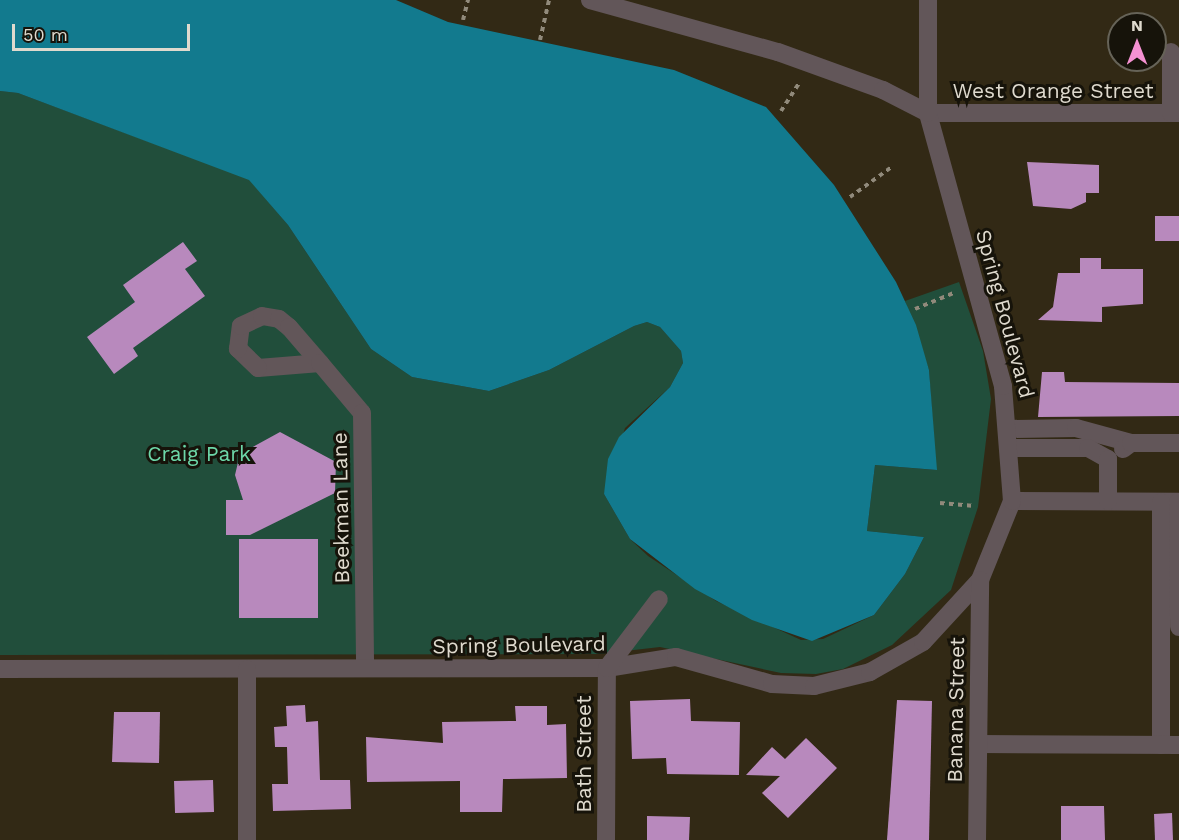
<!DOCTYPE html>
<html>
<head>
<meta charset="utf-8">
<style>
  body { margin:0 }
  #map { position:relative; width:1179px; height:840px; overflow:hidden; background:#322915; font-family:"Work Sans",sans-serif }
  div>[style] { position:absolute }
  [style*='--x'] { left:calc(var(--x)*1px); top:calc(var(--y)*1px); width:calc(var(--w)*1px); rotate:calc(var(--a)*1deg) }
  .green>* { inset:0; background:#214e3b }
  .water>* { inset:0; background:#127a8e }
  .building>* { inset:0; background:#b889bd }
  .path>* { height:4px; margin-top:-2px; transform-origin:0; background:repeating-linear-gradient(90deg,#918a7b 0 4.5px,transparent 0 9px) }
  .minor>* { height:18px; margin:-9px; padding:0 9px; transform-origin:9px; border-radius:9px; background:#625659 }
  span { translate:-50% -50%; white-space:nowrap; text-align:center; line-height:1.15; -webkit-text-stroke:6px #16130a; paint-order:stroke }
  .street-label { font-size:21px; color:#dfdace }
  .park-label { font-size:21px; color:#6dd7a8 }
  .north { position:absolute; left:1107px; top:12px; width:60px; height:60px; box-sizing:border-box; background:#16130a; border:2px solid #666358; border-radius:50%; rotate:0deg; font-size:16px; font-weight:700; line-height:24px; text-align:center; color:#dfdace }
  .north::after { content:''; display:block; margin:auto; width:21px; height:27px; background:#f591d2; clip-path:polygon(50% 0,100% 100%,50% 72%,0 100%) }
  .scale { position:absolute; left:12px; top:24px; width:178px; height:27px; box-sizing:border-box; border:3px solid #dfdace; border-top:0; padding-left:8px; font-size:18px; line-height:21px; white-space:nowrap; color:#dfdace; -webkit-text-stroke:4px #16130a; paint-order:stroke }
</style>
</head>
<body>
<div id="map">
  <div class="green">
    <div style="clip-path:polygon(0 91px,18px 93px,249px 179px,288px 225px,371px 349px,412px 377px,489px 391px,549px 370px,634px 326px,647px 322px,660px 327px,681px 351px,683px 363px,670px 387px,625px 428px,604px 494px,630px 539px,648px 556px,716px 601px,801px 640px,823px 639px,874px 615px,905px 574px,924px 537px,867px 531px,875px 465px,936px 470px,929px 370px,905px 301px,959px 282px,983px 351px,991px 399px,978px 507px,951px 590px,892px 645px,843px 669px,816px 674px,781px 673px,660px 647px,599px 654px,0 655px)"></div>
  </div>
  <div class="water">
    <div style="clip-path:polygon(0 0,396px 0,448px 22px,674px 70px,766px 107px,834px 185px,896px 282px,916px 325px,929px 370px,937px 470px,875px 465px,867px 531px,924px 537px,905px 574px,874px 615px,812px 641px,752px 620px,695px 589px,630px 539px,604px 494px,608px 459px,619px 437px,670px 387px,683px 363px,681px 351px,660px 327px,647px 322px,634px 326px,549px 370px,489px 391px,412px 377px,371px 349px,288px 225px,249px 180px,18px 93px,0 91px)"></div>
  </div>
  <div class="building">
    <div style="clip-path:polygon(1027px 162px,1099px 165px,1099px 193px,1086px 193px,1086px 202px,1071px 209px,1033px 206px)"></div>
    <div style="clip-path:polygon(1155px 216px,1179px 216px,1179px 241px,1155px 241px)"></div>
    <div style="clip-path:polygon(183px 242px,197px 261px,185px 269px,205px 296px,133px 348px,138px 356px,114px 374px,87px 337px,135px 302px,123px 285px)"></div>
    <div style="clip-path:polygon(1080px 258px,1101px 258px,1101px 269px,1143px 269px,1143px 304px,1102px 307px,1102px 322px,1038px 320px,1053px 307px,1058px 273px,1080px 273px)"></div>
    <div style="clip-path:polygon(1042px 372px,1064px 372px,1065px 382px,1179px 383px,1179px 416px,1038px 417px)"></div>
    <div style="clip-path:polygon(280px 432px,336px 462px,335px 493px,250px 535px,226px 535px,226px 500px,243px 500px,235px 475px,240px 454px)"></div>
    <div style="clip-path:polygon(239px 539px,318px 539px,318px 618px,239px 618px)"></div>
    <div style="clip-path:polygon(690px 699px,691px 721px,740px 722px,739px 775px,667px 774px,666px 758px,632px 759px,630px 701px)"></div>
    <div style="clip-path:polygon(897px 700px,932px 701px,929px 840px,887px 840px)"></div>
    <div style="clip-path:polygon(305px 705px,306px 722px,318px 721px,320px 780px,350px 780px,351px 809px,273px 811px,272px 784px,288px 784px,287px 747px,275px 747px,274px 727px,287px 726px,286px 706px)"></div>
    <div style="clip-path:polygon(515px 706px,547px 706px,547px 725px,566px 724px,567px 778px,503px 779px,502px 812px,460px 812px,460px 781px,367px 782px,366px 737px,443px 743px,442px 722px,516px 721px)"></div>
    <div style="clip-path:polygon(114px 712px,160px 712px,159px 763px,112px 762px)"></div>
    <div style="clip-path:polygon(806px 738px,837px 768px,788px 818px,762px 793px,780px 776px,746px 775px,772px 747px,785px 759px)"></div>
    <div style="clip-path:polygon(213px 780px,214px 812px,175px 813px,174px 781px)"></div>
    <div style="clip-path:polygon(1061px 806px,1104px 806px,1105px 840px,1061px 840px)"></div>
    <div style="clip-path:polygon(1172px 813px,1173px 840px,1155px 840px,1154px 814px)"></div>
    <div style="clip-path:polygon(647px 816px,690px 817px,689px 840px,647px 840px)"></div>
  </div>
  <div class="path">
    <div style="--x:463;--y:20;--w:21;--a:-76"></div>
    <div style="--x:540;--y:40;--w:41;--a:-77.3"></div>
    <div style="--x:781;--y:111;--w:35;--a:-57"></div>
    <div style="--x:850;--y:197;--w:53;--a:-35.8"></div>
    <div style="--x:915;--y:309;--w:44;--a:-22.5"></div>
    <div style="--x:940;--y:503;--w:35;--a:5"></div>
  </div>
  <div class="minor">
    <div style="--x:590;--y:0;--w:195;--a:15.5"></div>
    <div style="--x:778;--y:52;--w:112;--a:19.9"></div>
    <div style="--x:883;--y:90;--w:51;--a:27.1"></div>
    <div style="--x:928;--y:113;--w:251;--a:0"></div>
    <div style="--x:1171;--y:52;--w:61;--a:90"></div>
    <div style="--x:320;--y:363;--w:62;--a:175.4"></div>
    <div style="--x:258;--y:368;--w:28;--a:-136"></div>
    <div style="--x:238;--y:349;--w:23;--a:-83"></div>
    <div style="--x:241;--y:326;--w:23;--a:-25"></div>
    <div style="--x:262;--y:316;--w:17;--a:10"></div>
    <div style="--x:279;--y:319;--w:13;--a:39"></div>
    <div style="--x:289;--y:327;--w:48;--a:49.3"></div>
    <div style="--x:320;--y:363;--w:65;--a:50"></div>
    <div style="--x:362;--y:413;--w:255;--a:89.3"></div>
    <div style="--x:1009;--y:429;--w:67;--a:-0.9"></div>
    <div style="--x:1076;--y:428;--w:57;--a:15.3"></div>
    <div style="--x:1010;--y:448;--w:78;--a:0"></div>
    <div style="--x:1088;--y:448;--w:23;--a:29"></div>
    <div style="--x:1123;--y:449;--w:10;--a:-37"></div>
    <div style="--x:1131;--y:443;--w:48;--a:0"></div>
    <div style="--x:1012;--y:501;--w:167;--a:0.3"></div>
    <div style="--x:1108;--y:501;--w:42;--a:-90"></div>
    <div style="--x:1161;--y:502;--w:243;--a:90"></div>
    <div style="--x:1178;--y:502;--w:125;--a:89.5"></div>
    <div style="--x:0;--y:669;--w:607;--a:-0.09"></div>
    <div style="--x:607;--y:668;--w:70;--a:-9.1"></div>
    <div style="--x:676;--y:657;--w:100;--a:15.7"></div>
    <div style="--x:772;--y:684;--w:42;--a:2.7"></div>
    <div style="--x:814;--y:686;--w:58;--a:-14"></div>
    <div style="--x:870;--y:672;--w:61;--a:-29.5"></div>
    <div style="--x:923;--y:642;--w:84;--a:-47.4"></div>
    <div style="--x:980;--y:580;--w:85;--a:-67.9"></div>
    <div style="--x:1012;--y:501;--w:115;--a:-94.5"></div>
    <div style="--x:1003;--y:386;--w:283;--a:-105.4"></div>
    <div style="--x:928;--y:113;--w:113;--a:-90"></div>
    <div style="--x:247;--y:669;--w:171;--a:90"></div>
    <div style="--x:978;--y:744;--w:201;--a:0.3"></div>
    <div style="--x:606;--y:840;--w:172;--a:-89.7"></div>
    <div style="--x:607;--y:668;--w:86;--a:-53"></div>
    <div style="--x:977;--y:840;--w:260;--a:-89.3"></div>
  </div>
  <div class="street-label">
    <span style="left:1053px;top:91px">West Orange Street</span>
    <span style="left:1005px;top:314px;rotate:75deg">Spring Boulevard</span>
    <span style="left:341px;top:508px;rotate:-91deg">Beekman Lane</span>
    <span style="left:519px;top:645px;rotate:-1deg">Spring Boulevard</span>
    <span style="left:956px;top:710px;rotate:-89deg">Banana Street</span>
    <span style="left:584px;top:754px;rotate:-90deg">Bath Street</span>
  </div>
  <div class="park-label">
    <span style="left:199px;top:454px">Craig Park</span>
  </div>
  <div class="north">N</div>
  <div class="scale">50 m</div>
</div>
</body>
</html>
